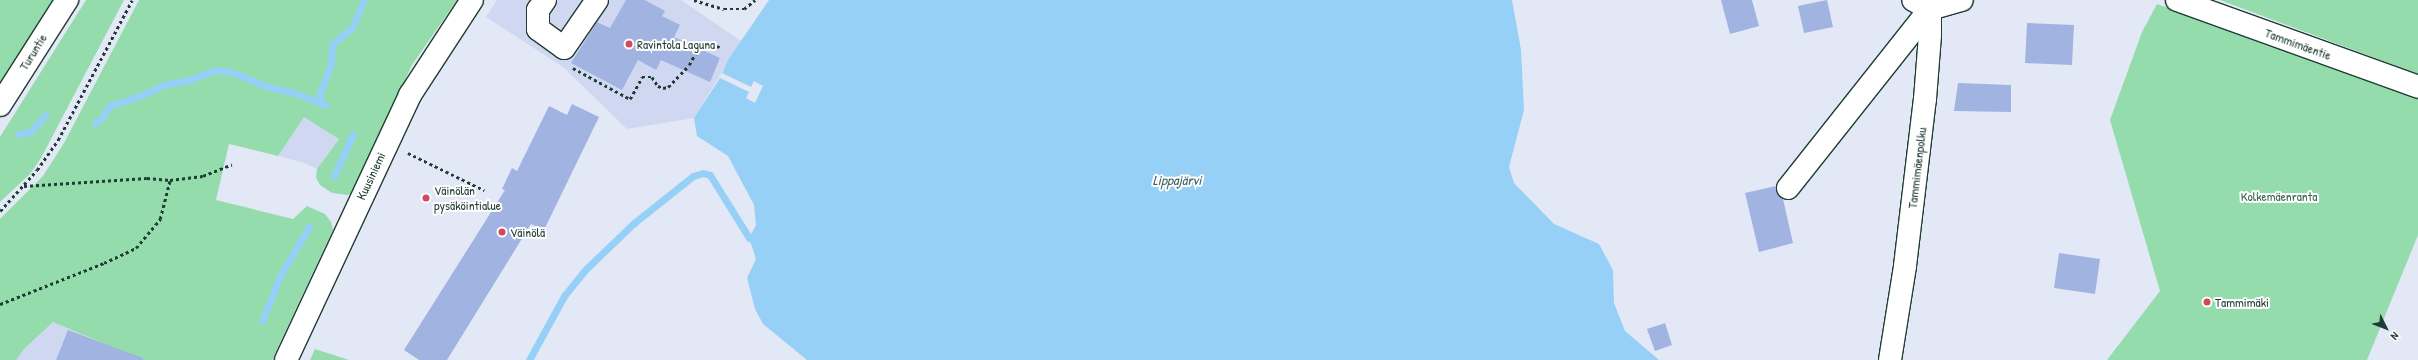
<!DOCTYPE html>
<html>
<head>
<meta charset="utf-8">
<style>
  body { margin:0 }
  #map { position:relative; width:2418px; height:360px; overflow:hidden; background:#e3e8f6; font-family:"Patrick Hand",sans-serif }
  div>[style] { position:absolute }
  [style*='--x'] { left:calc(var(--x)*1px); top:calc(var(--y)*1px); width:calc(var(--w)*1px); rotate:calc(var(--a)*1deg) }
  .built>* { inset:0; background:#cfd8f0 }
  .green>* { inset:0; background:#94dcab }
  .water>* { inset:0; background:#97d0f6 }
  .pier>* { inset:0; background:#e3e8f6 }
  .stream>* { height:7px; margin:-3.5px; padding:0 3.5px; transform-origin:3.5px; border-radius:3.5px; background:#97d0f6 }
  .building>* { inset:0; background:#a1b3e1 }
  .path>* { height:2.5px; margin-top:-1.25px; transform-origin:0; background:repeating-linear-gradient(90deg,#1f3d34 0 3px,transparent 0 6px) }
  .roads { filter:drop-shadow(1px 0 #1f3d34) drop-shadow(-1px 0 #1f3d34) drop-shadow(0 1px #1f3d34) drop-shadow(0 -1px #1f3d34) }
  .minor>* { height:22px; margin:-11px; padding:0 11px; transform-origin:11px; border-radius:11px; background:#fff }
  .major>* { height:22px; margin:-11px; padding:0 11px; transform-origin:11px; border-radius:11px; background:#fff }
  .dots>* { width:11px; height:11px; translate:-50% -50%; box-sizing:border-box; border:2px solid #fff; border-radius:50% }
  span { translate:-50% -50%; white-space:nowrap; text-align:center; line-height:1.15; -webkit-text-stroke:4px #fff; paint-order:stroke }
  .poi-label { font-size:13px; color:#1f3d34 }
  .left { translate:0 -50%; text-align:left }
  .street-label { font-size:13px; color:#1f3d34 }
  .park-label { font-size:13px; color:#3c6552 }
  .water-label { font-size:14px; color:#3d6264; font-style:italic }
  .north { position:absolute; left:2366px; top:308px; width:40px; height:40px; -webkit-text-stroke:3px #fff; paint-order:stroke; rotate:132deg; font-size:11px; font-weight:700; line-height:16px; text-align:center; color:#1f3d34 }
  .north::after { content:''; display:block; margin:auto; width:14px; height:18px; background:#1f3d34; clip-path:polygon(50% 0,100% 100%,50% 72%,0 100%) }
</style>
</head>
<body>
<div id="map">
  <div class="built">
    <div style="clip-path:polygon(497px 0,681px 0,741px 41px,694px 118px,627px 129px,563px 67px,486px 17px)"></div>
    <div style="clip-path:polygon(304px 116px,339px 139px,317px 169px,305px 163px,278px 156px)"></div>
    <div style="clip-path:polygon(53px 322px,143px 360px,16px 360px,24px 349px)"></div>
  </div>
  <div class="green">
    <div style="clip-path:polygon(0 0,53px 0,0 83px)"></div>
    <div style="clip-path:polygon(86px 0,124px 0,41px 158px,30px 174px,0 202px,0 137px)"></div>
    <div style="clip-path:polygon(139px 0,457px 0,412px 65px,353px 192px,348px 195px,332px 193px,320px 185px,316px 178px,317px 169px,339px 139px,304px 117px,278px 156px,229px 144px,216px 200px,293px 219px,307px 206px,325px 214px,331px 222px,333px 230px,272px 360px,143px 360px,53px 322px,24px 349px,16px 360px,0 360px,0 219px,43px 176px,64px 143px)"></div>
    <div style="clip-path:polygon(2220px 0,2418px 0,2418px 74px)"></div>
    <div style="clip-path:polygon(2157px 4px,2418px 99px,2418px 235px,2367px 360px,2107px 360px,2160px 291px,2110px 120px,2142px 32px)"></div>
    <div style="clip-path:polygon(315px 349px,349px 360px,310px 360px)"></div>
  </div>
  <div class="water">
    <div style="clip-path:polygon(769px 0,1512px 0,1521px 50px,1524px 110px,1509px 167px,1514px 183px,1554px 224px,1599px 244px,1613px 270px,1614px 303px,1625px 331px,1659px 360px,807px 360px,763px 324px,755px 309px,747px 278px,756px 259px,749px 238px,756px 225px,754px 205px,728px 156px,697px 136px,694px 118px,720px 78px,728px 60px)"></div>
  </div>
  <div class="pier">
    <div style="clip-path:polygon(722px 73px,751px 87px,754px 81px,763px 86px,755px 103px,746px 98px,749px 92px,720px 78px)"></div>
  </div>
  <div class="stream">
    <div style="--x:320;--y:103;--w:10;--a:-90"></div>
    <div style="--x:320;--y:93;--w:30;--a:-69"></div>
    <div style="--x:331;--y:65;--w:21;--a:-87"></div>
    <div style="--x:332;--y:44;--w:26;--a:-39"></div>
    <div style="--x:352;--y:28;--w:30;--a:-67"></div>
    <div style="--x:95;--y:123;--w:7;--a:-34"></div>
    <div style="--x:101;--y:119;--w:15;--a:-58"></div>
    <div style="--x:109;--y:106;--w:33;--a:-18"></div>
    <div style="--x:140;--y:96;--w:26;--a:-25"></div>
    <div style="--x:164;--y:85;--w:29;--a:-12"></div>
    <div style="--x:192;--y:79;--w:26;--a:-21"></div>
    <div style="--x:216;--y:70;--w:16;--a:7"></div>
    <div style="--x:232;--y:72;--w:36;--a:23"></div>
    <div style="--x:265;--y:86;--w:28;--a:13"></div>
    <div style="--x:292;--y:92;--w:36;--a:21"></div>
    <div style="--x:19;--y:134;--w:11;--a:-10"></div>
    <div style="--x:30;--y:132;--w:23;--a:-47"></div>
    <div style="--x:334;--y:176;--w:46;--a:-65.7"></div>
    <div style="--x:262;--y:321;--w:48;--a:-68.2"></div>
    <div style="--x:280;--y:276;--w:57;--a:-59.4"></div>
    <div style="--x:529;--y:360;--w:73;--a:-61.3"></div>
    <div style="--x:564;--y:296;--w:35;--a:-51"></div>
    <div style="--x:586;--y:269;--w:66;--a:-43.8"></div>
    <div style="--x:634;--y:223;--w:75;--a:-38.5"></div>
    <div style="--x:693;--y:176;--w:10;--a:-17"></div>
    <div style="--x:703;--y:173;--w:7;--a:16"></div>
    <div style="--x:710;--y:175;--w:74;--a:58.2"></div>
  </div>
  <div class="building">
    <div style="clip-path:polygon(626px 0,645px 0,665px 11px,662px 16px,680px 25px,674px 37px,720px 58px,710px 82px,661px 60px,656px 70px,638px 60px,622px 90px,571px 63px,597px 22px,610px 28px)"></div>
    <div style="clip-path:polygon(1721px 0,1752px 0,1759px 26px,1730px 34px)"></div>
    <div style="clip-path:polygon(1827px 0,1833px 27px,1804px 33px,1798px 6px)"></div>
    <div style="clip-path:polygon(2027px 23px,2074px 25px,2072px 65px,2025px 63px)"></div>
    <div style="clip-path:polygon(1958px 83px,2011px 85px,2011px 112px,1954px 111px)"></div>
    <div style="clip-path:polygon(572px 104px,599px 117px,544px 230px,531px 224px,447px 360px,419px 360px,404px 350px,505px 190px,502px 189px,512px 168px,517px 171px,549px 106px,567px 115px)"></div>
    <div style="clip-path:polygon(1776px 186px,1777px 193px,1783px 199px,1793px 243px,1759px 252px,1745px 193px)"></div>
    <div style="clip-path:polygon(2059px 253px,2100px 259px,2095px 294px,2054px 288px)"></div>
    <div style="clip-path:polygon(1665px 323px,1672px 345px,1655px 351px,1647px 329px)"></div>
    <div style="clip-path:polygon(68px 330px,143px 358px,143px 360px,56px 360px)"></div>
  </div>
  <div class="path">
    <div style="--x:694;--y:0;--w:31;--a:17"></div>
    <div style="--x:724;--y:9;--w:20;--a:0"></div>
    <div style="--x:744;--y:9;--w:14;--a:-39"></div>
    <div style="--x:573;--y:68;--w:65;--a:28.5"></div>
    <div style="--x:630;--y:99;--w:25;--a:-61"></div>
    <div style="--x:642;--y:77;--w:10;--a:0"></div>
    <div style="--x:652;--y:77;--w:11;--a:56"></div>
    <div style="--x:658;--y:86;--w:5;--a:22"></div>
    <div style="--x:663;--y:88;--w:5;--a:-11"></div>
    <div style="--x:668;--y:87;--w:30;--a:-46"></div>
    <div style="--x:689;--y:65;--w:23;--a:-61"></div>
    <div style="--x:700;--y:45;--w:5;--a:-11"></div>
    <div style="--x:705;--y:44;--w:15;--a:11"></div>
    <div style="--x:408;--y:153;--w:85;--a:26"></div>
    <div style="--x:24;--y:186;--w:123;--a:-3.7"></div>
    <div style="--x:147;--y:178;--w:23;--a:5"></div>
    <div style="--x:170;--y:180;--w:33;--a:-7"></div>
    <div style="--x:203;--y:176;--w:31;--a:-22"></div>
    <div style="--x:0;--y:211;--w:55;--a:-47.9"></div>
    <div style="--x:37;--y:170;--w:37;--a:-55"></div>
    <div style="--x:58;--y:140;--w:158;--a:-62.1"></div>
    <div style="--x:0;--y:304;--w:112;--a:-21.5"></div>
    <div style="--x:104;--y:263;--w:35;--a:-25"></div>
    <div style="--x:136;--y:248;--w:38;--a:-50"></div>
    <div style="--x:160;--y:219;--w:40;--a:-75.6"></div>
  </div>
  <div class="roads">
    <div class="minor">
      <div style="--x:545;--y:0;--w:12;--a:125"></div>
      <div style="--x:538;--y:10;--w:19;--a:90"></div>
      <div style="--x:538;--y:29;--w:32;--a:36"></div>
      <div style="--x:564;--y:48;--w:58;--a:-55.5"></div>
      <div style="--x:2177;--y:0;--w:256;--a:19.8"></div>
      <div style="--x:1788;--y:188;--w:228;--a:-51.6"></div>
      <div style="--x:1930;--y:9;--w:19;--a:-152"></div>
      <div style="--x:286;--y:360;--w:293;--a:-64.9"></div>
      <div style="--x:410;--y:95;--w:113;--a:-56.9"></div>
      <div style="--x:1890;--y:360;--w:95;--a:-80.9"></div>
      <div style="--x:1905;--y:266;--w:168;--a:-83.2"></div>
      <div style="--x:1925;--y:99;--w:64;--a:-85.5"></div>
      <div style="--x:1930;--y:35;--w:26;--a:-90"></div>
      <div style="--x:1930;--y:9;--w:33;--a:-16"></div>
    </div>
    <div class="major">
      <div style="--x:0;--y:105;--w:125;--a:-57.5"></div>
    </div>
  </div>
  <div class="dots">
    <div style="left:629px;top:44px;background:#d1495b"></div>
    <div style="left:426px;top:198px;background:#d1495b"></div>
    <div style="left:502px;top:232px;background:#d1495b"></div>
    <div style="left:2207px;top:302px;background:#d1495b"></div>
  </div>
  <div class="poi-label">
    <span class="left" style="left:637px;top:44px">Ravintola Laguna</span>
    <span class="left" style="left:434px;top:198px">Väinölän<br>pysäköintialue</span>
    <span class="left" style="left:510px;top:232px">Väinölä</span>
    <span class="left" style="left:2215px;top:302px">Tammimäki</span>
  </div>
  <div class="street-label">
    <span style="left:2298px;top:44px;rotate:20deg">Tammimäentie</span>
    <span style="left:33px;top:52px;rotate:-58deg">Turuntie</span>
    <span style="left:1917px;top:168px;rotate:-83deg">Tammimäenpolku</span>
    <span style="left:371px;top:176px;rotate:-65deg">Kuusiniemi</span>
  </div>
  <div class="park-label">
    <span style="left:2279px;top:196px">Kolkemäenranta</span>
  </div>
  <div class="water-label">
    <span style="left:1177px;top:180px">Lippajärvi</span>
  </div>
  <div class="north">N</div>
</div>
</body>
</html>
